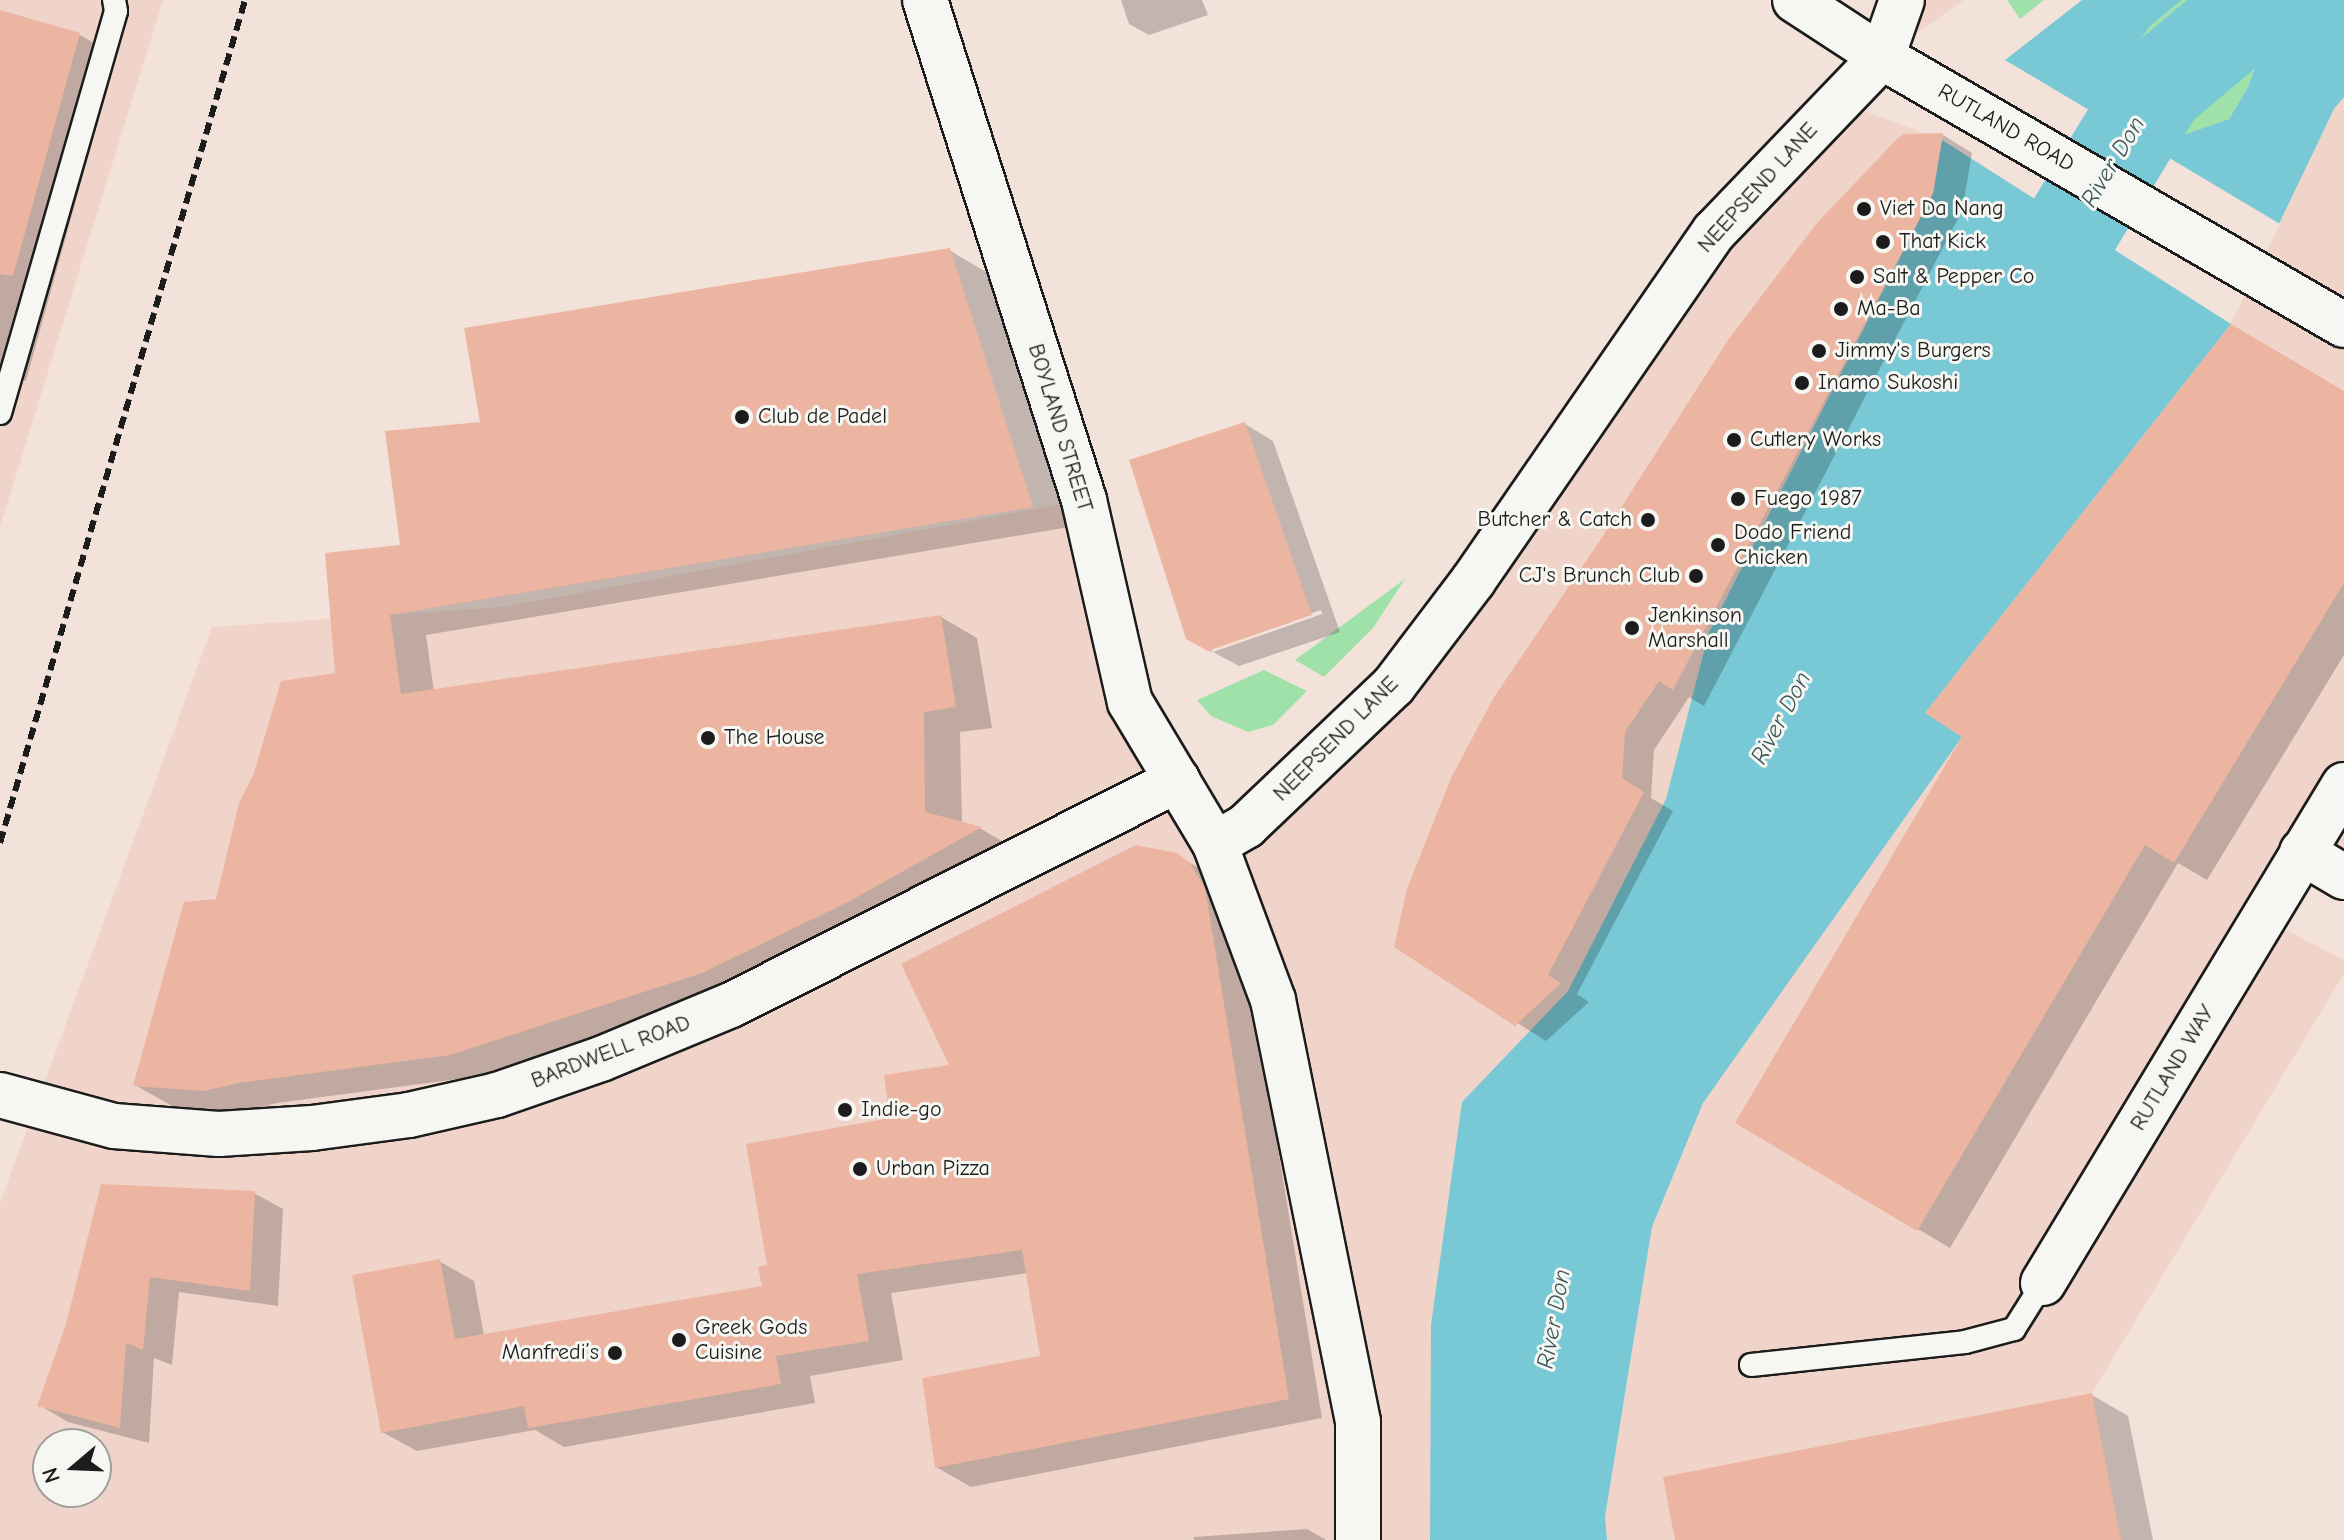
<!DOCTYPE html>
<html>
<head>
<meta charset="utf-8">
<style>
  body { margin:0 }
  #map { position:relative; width:2344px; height:1540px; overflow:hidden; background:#f3e2da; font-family:"Comic Neue",sans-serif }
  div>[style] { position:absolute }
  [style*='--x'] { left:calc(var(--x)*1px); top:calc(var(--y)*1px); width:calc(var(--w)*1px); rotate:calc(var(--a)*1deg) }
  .built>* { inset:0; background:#f1d4c9 }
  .green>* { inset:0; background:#a0e1aa }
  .water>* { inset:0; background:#78c8d5 }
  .pier>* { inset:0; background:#f3e2da }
  .shadow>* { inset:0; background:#0003 }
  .river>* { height:96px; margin:-48px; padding:0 48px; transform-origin:48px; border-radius:48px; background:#78c8d5 }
  .building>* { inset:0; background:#ecb5a1 }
  .roads { filter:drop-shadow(2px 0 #1c1c1c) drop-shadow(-2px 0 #1c1c1c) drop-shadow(0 2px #1c1c1c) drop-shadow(0 -2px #1c1c1c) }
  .service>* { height:22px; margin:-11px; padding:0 11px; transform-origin:11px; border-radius:11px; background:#f6f6f2 }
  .minor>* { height:44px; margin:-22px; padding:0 22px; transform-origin:22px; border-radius:22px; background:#f6f6f2 }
  .secondary>* { height:44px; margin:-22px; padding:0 22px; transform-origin:22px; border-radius:22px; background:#f6f6f2 }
  .rail>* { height:6px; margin-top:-3px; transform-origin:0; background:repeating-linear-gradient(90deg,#1c1c1c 0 12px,transparent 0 18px) }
  .dots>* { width:22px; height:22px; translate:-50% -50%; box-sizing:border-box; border:4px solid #f6f6f2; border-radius:50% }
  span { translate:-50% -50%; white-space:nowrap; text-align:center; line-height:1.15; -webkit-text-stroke:6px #f6f6f2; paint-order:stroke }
  .street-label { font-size:22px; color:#1c1c1c }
  .poi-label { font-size:22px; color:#1c1c1c }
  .left { translate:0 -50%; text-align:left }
  .right { translate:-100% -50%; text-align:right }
  .water-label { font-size:24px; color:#3c585d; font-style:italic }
  .north { position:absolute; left:32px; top:1428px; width:80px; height:80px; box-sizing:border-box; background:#f6f6f2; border:2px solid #9f9f9c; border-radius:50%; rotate:251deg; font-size:22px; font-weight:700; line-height:32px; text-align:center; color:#1c1c1c }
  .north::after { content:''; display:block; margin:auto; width:28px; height:36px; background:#1c1c1c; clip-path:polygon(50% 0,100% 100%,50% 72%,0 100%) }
</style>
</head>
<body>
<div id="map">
  <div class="built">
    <div style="clip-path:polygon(0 0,163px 0,0 527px)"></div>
    <div style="clip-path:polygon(1886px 0,1964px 0,1882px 57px)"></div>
    <div style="clip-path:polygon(2344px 97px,2344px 877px,2302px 852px,2263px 918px,2344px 960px,2344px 974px,2092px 1393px,2121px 1540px,1607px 1540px,1605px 1517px,1652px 1227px,1703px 1103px,1961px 737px,1925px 713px,2231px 324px,2334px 109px)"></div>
    <div style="clip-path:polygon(evenodd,1838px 101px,1942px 140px,1933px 193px,1709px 632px,1666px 799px,1568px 991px,1462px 1102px,1431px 1540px,0 1540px,0 1203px,212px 627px,503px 607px,1084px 500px,1130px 702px,1215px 843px,1394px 685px,1838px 101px,48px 1444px,96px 1444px,96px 1492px,48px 1492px,48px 1444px)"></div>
  </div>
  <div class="green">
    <div style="clip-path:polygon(2007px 0,2044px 0,2020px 19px)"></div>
    <div style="clip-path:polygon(2182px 0,2298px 0,2263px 45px,2248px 87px,2229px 119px,2161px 142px,2110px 84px,2150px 26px)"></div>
    <div style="clip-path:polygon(1405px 579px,1373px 628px,1324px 677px,1295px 660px)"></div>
    <div style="clip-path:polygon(1264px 670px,1307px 691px,1273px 725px,1248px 732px,1211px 716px,1197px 700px)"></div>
  </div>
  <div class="water">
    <div style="clip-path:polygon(2082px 0,2182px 0,2150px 26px,2110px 84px,2131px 112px,2157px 113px,2162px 142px,2229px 119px,2248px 87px,2263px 45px,2298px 0,2344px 0,2344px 97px,2334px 109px,2231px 324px,1926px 712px,1962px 737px,1703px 1103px,1652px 1227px,1605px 1517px,1607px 1540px,1430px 1540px,1431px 1325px,1462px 1102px,1568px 991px,1666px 799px,1709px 632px,1933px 193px,1942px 140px,1977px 110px,2005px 60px)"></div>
  </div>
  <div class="pier">
    <div style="clip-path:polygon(2005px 60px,2280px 224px,2231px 324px,1942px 140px,1976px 108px)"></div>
  </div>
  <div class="shadow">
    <div style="clip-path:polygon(1121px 0,1202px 0,1208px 15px,1149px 35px,1129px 24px)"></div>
    <div style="clip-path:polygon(0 12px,80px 35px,116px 56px,26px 381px,0 374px)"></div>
    <div style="clip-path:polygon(1943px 135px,1972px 153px,1962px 211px,1704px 706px,1689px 697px,1654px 750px,1651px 798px,1673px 811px,1577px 994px,1589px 1002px,1546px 1041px,1396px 946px)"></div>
    <div style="clip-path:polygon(949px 250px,986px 272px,1069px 527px,426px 635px,434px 692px,941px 617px,977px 638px,992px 728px,960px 732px,962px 824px,981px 829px,1016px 849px,740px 993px,488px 1075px,277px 1103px,241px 1112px,172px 1106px,135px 1085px,218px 901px,402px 547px,483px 424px)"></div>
    <div style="clip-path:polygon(2344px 393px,2344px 655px,2207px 880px,2178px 863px,1950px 1248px,1737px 1122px)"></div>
    <div style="clip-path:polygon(1245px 424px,1273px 441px,1340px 632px,1239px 666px,1213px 652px,1322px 614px,1321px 610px,1212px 648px,1212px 652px,1188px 638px)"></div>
    <div style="clip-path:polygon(1176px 855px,1211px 875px,1239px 910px,1322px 1418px,971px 1487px,936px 1467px,1043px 1357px,1028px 1273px,891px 1293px,903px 1360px,810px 1376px,815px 1403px,564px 1447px,535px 1430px,417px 1451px,382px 1432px,439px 1261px,474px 1281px,484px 1336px,764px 1287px,770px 1267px,892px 1120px)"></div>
    <div style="clip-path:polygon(254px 1193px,283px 1209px,278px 1306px,179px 1292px,172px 1365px,154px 1358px,149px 1443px,68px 1422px,39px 1405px,67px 1324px)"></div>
    <div style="clip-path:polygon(2092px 1395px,2128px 1416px,2153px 1540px,1677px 1540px)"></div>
    <div style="clip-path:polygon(1307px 1529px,1326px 1540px,1194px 1540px,1194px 1537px)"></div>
  </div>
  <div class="river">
    <div style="--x:2074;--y:225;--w:160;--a:-58.8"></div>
    <div style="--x:2157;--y:88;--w:137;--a:-40"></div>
  </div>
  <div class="building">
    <div style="clip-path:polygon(0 10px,80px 33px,13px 276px,0 274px)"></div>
    <div style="clip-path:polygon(1943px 133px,1933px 193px,1673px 690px,1659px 681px,1625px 732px,1622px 778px,1644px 792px,1548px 975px,1561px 983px,1515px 1026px,1394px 947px,1407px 889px,1451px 778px,1494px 697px,1601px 539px,1728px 340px,1816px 224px,1897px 139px,1904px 134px)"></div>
    <div style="clip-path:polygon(950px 248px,1033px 507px,390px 615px,401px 694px,941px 615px,956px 707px,924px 712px,925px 812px,982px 827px,850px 901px,702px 973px,450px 1055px,239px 1083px,203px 1091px,133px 1086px,184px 902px,216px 899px,239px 803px,254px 773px,281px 681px,335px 673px,325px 553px,400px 545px,385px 431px,480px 422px,464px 328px)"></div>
    <div style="clip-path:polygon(2231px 324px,2344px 391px,2344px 583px,2174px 863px,2145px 845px,1917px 1231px,1735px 1123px,1962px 737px,1925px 713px)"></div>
    <div style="clip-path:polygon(1245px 422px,1312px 615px,1208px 651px,1186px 639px,1129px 460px)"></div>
    <div style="clip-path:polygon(1136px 845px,1177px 853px,1190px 863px,1205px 888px,1289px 1399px,935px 1468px,922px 1378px,1040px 1356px,1022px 1250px,857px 1274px,869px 1341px,776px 1356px,781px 1384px,528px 1428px,524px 1406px,381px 1433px,352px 1275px,440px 1259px,455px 1339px,762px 1286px,758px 1267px,767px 1265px,746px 1144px,890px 1118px,884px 1075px,949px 1065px,901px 964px)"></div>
    <div style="clip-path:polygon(101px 1184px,255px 1191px,250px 1291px,150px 1277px,143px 1350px,126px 1343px,120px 1428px,37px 1406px,66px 1324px)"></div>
    <div style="clip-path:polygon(2092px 1393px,2121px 1540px,1675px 1540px,1663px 1477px)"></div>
  </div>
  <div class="roads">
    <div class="service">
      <div style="--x:0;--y:413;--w:418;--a:-73.9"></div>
      <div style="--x:116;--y:11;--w:11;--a:-100"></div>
      <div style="--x:1751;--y:1365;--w:215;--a:-6.1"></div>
      <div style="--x:1965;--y:1342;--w:51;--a:-14.9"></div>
      <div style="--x:2014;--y:1329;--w:54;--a:-57.8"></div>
    </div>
    <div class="minor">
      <div style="--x:1215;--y:844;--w:36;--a:-30"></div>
      <div style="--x:1246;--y:826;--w:204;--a:-43.6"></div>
      <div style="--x:1394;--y:685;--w:131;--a:-52.8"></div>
      <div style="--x:1473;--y:581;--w:424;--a:-55.4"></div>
      <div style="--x:1714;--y:232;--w:243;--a:-46.2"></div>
      <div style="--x:1882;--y:57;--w:60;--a:-70.7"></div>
      <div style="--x:2302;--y:852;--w:49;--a:30.8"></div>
      <div style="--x:0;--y:1095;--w:118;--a:15.2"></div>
      <div style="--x:114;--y:1126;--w:105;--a:4.4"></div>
      <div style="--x:219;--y:1134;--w:93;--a:-3.7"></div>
      <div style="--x:312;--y:1128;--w:98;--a:-7.6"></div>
      <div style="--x:409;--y:1115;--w:90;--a:-12.8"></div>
      <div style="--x:497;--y:1095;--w:110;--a:-19.1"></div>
      <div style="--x:601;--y:1059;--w:141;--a:-22.6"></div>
      <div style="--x:731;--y:1005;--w:500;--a:-26.72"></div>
      <div style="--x:2043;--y:1283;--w:582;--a:-58.85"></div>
    </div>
    <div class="secondary">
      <div style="--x:925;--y:0;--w:525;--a:72.36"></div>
      <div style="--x:1084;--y:500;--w:207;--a:77.2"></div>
      <div style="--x:1130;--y:702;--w:165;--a:59.1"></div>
      <div style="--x:1215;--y:844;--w:166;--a:69.6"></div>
      <div style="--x:1273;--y:1000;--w:430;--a:78.6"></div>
      <div style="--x:1358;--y:1422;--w:118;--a:90"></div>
      <div style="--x:1795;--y:0;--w:104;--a:33.2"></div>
      <div style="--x:1882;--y:57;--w:534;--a:30.12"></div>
    </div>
  </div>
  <div class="rail">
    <div style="--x:0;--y:843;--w:878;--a:-73.79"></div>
  </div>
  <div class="dots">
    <div style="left:1864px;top:209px;background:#1c1c1c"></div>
    <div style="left:1883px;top:242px;background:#1c1c1c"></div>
    <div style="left:1857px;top:277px;background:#1c1c1c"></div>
    <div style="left:1841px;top:309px;background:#1c1c1c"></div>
    <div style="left:1819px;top:351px;background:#1c1c1c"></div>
    <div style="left:1802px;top:383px;background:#1c1c1c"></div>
    <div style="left:742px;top:417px;background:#1c1c1c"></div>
    <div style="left:1734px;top:440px;background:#1c1c1c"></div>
    <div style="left:1738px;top:499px;background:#1c1c1c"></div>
    <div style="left:1648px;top:520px;background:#1c1c1c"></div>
    <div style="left:1718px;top:545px;background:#1c1c1c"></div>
    <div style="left:1696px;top:576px;background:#1c1c1c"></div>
    <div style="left:1632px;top:628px;background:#1c1c1c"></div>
    <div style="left:708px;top:738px;background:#1c1c1c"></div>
    <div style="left:845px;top:1110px;background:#1c1c1c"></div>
    <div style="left:860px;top:1169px;background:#1c1c1c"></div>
    <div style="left:679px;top:1340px;background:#1c1c1c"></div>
    <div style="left:615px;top:1353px;background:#1c1c1c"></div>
  </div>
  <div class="street-label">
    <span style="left:2006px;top:128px;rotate:30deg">RUTLAND ROAD</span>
    <span style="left:1758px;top:188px;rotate:-48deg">NEEPSEND LANE</span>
    <span style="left:1060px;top:428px;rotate:73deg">BOYLAND STREET</span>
    <span style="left:1336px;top:739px;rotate:-45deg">NEEPSEND LANE</span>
    <span style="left:611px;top:1052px;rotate:-21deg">BARDWELL ROAD</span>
    <span style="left:2173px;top:1068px;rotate:-59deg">RUTLAND WAY</span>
  </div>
  <div class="poi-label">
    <span class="left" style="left:1880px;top:209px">Viet Da Nang</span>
    <span class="left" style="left:1899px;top:242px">That Kick</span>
    <span class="left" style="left:1873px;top:277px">Salt &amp; Pepper Co</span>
    <span class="left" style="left:1857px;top:309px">Ma-Ba</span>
    <span class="left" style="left:1835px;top:351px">Jimmy's Burgers</span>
    <span class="left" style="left:1818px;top:383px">Inamo Sukoshi</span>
    <span class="left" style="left:758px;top:417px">Club de Padel</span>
    <span class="left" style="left:1750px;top:440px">Cutlery Works</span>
    <span class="left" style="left:1754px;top:499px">Fuego 1987</span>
    <span class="right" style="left:1632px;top:520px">Butcher &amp; Catch</span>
    <span class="left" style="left:1734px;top:545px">Dodo Friend<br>Chicken</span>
    <span class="right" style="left:1680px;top:576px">CJ's Brunch Club</span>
    <span class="left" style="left:1648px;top:628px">Jenkinson<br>Marshall</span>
    <span class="left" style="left:724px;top:738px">The House</span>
    <span class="left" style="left:861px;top:1110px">Indie-go</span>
    <span class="left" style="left:876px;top:1169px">Urban Pizza</span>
    <span class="left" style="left:695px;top:1340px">Greek Gods<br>Cuisine</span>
    <span class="right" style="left:599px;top:1353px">Manfredi’s</span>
  </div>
  <div class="water-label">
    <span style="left:2113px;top:162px;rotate:-59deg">River Don</span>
    <span style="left:1781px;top:718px;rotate:-62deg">River Don</span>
    <span style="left:1554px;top:1319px;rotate:-80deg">River Don</span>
  </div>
  <div class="north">N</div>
</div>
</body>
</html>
